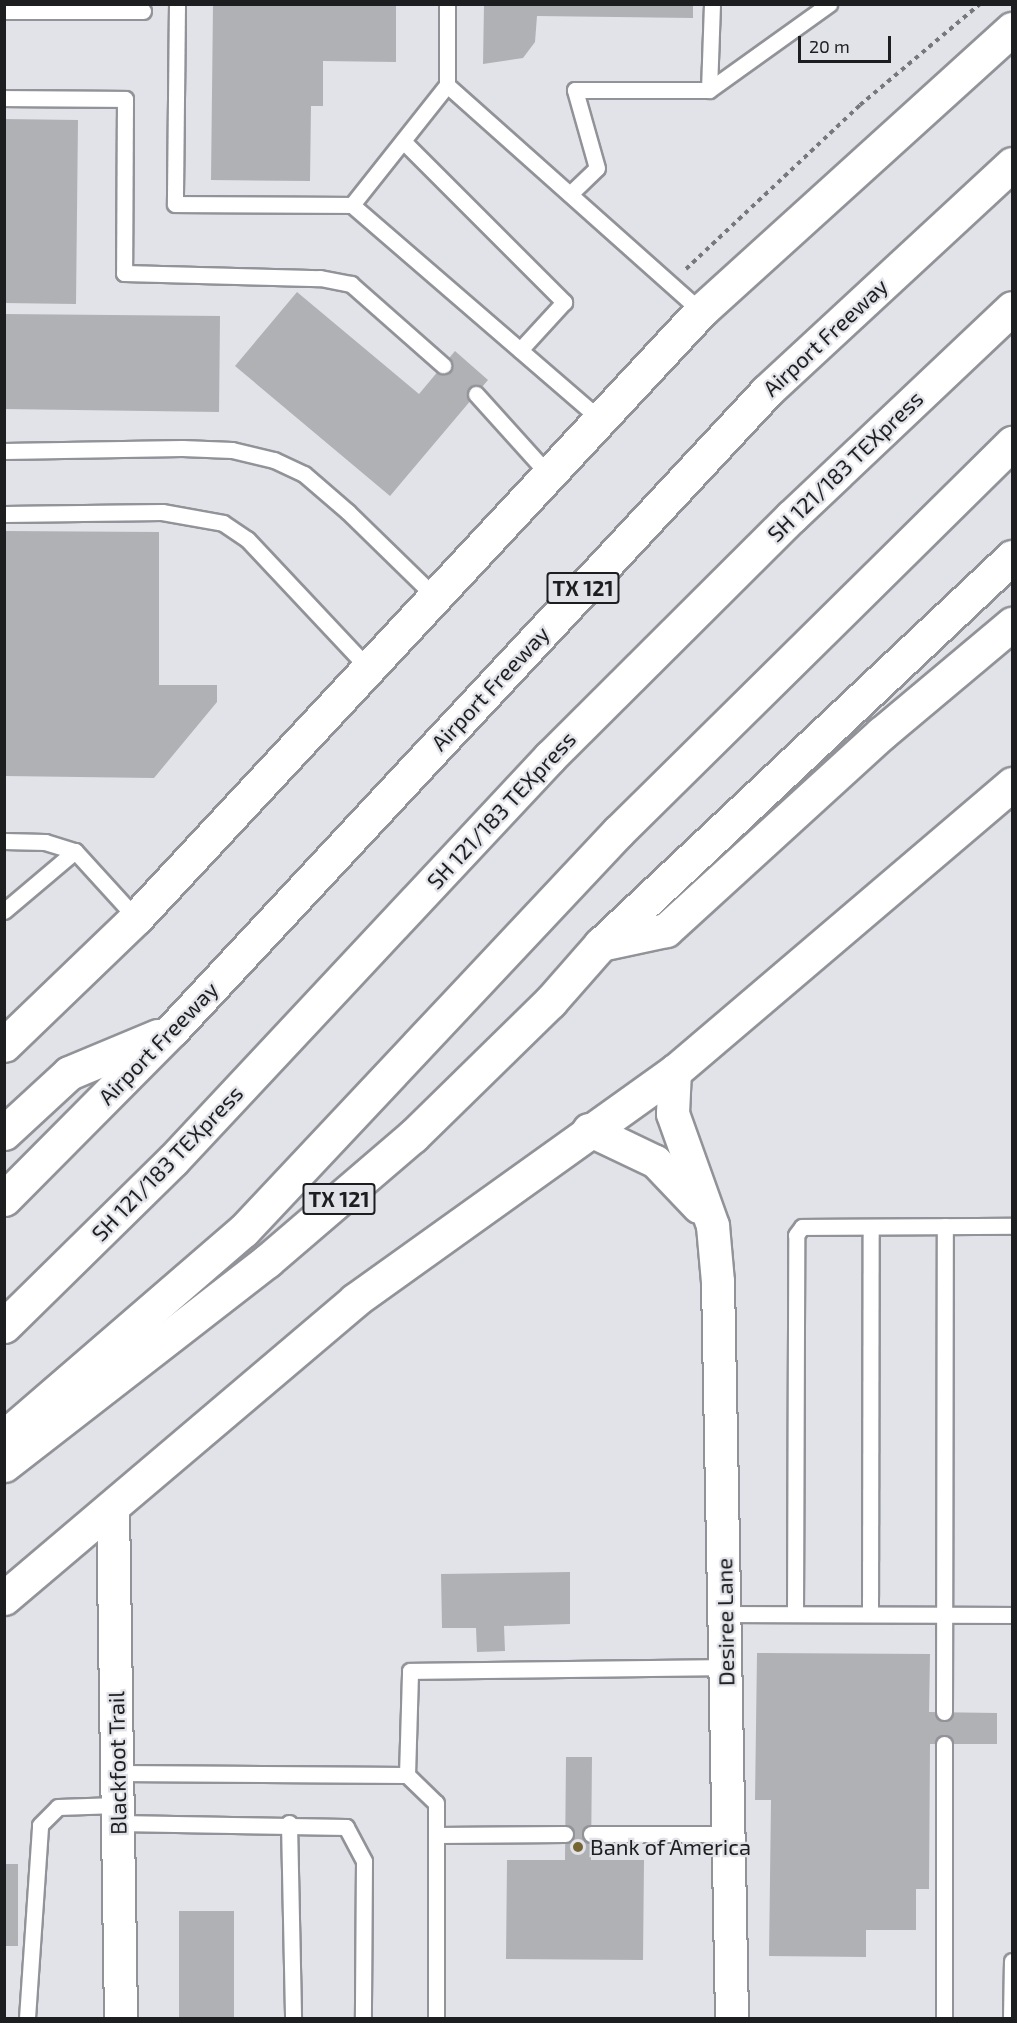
<!DOCTYPE html>
<html>
<head>
<meta charset="utf-8">
<style>
  body { margin:0 }
  #map { position:relative; width:1017px; height:2023px; overflow:hidden; background:#e2e3e9; font-family:"Exo 2",sans-serif }
  div>[style] { position:absolute }
  [style*='--x'] { left:calc(var(--x)*1px); top:calc(var(--y)*1px); width:calc(var(--w)*1px); rotate:calc(var(--a)*1deg) }
  .building>* { inset:0; background:#afb1b5 }
  .path>* { height:4px; margin-top:-2px; transform-origin:0; background:repeating-linear-gradient(90deg,#77787c 0 4.5px,transparent 0 9px) }
  .roads { filter:drop-shadow(2px 0 #919398) drop-shadow(-2px 0 #919398) drop-shadow(0 2px #919398) drop-shadow(0 -2px #919398) }
  .lane>* { height:15px; margin:-7.5px; padding:0 7.5px; transform-origin:7.5px; border-radius:7.5px; background:#fff }
  .street>* { height:32px; margin:-16px; padding:0 16px; transform-origin:16px; border-radius:16px; background:#fff }
  .secondary>* { height:33px; margin:-16.5px; padding:0 16.5px; transform-origin:16.5px; border-radius:16.5px; background:#fff }
  .highway>* { height:33px; margin:-16.5px; padding:0 16.5px; transform-origin:16.5px; border-radius:16.5px; background:#fff }
  .dots>* { width:16px; height:16px; translate:-50% -50%; box-sizing:border-box; border:3px solid #e2e3e9; border-radius:50% }
  span { translate:-50% -50%; white-space:nowrap; text-align:center; line-height:1.15; -webkit-text-stroke:4.5px #e2e3e9; paint-order:stroke }
  .shield-label span { padding:2px 4px; background:#e2e3e9; border:2px solid; border-radius:4px; -webkit-text-stroke-width:0 }
  .shield-label { font-size:21px; color:#1d1e20; font-weight:700 }
  .street-label { font-size:22px; color:#1d1e20 }
  .poi-label { font-size:22px; color:#1d1e20 }
  .left { translate:0 -50%; text-align:left }
  .frame { position:absolute; inset:0; border:6px solid #1d1e20; pointer-events:none }
  .scale { position:absolute; left:798px; top:36px; width:93px; height:27px; box-sizing:border-box; border:3px solid #1d1e20; border-top:0; padding-left:8px; font-size:18px; line-height:21px; white-space:nowrap; color:#1d1e20; -webkit-text-stroke:4px #e2e3e9; paint-order:stroke }
</style>
</head>
<body>
<div id="map">
  <div class="building">
    <div style="clip-path:polygon(213px 4px,396px 4px,396px 62px,323px 61px,323px 106px,311px 106px,310px 181px,211px 180px)"></div>
    <div style="clip-path:polygon(484px 4px,693px 4px,693px 18px,537px 16px,535px 42px,523px 58px,483px 64px)"></div>
    <div style="clip-path:polygon(4px 119px,78px 120px,76px 304px,4px 303px)"></div>
    <div style="clip-path:polygon(297px 292px,419px 394px,455px 351px,488px 380px,390px 496px,235px 366px)"></div>
    <div style="clip-path:polygon(4px 314px,220px 316px,219px 412px,4px 409px)"></div>
    <div style="clip-path:polygon(4px 531px,159px 532px,159px 685px,217px 685px,217px 702px,154px 778px,4px 776px)"></div>
    <div style="clip-path:polygon(570px 1572px,570px 1624px,504px 1626px,505px 1651px,477px 1652px,476px 1628px,442px 1628px,441px 1574px)"></div>
    <div style="clip-path:polygon(757px 1653px,930px 1654px,929px 1712px,997px 1713px,997px 1744px,930px 1744px,929px 1889px,916px 1889px,916px 1930px,866px 1930px,866px 1957px,769px 1956px,771px 1800px,755px 1800px)"></div>
    <div style="clip-path:polygon(566px 1757px,592px 1757px,591px 1860px,644px 1860px,643px 1960px,506px 1959px,507px 1860px,565px 1860px)"></div>
    <div style="clip-path:polygon(4px 1864px,18px 1864px,18px 1946px,4px 1946px)"></div>
    <div style="clip-path:polygon(179px 1911px,234px 1911px,234px 2018px,179px 2018px)"></div>
  </div>
  <div class="path">
    <div style="--x:686;--y:269;--w:239;--a:-43.3"></div>
    <div style="--x:860;--y:105;--w:157;--a:-40.1"></div>
  </div>
  <div class="roads">
    <div class="lane">
      <div style="--x:177;--y:4;--w:200;--a:90.6"></div>
      <div style="--x:175;--y:204;--w:177;--a:0.3"></div>
      <div style="--x:447;--y:4;--w:81;--a:90"></div>
      <div style="--x:447;--y:85;--w:153;--a:128.4"></div>
      <div style="--x:352;--y:205;--w:328;--a:40.8"></div>
      <div style="--x:4;--y:11;--w:139;--a:0"></div>
      <div style="--x:447;--y:85;--w:340;--a:41.7"></div>
      <div style="--x:709;--y:90;--w:86;--a:-88"></div>
      <div style="--x:4;--y:98;--w:121;--a:0.5"></div>
      <div style="--x:125;--y:99;--w:174;--a:90.3"></div>
      <div style="--x:124;--y:273;--w:196;--a:1.5"></div>
      <div style="--x:320;--y:278;--w:32;--a:11"></div>
      <div style="--x:351;--y:284;--w:123;--a:41.4"></div>
      <div style="--x:403;--y:141;--w:228;--a:45"></div>
      <div style="--x:564;--y:302;--w:65;--a:132.5"></div>
      <div style="--x:570;--y:194;--w:37;--a:-44"></div>
      <div style="--x:597;--y:168;--w:81;--a:-105.8"></div>
      <div style="--x:575;--y:90;--w:134;--a:0"></div>
      <div style="--x:709;--y:90;--w:148;--a:-35.6"></div>
      <div style="--x:476;--y:394;--w:109;--a:48"></div>
      <div style="--x:4;--y:451;--w:178;--a:-1"></div>
      <div style="--x:182;--y:448;--w:50;--a:2.3"></div>
      <div style="--x:232;--y:450;--w:43;--a:13.4"></div>
      <div style="--x:274;--y:460;--w:33;--a:25"></div>
      <div style="--x:304;--y:474;--w:58;--a:40.8"></div>
      <div style="--x:348;--y:512;--w:122;--a:44.3"></div>
      <div style="--x:4;--y:514;--w:158;--a:-0.7"></div>
      <div style="--x:162;--y:512;--w:62;--a:10.2"></div>
      <div style="--x:223;--y:523;--w:29;--a:34"></div>
      <div style="--x:247;--y:539;--w:178;--a:46.8"></div>
      <div style="--x:4;--y:841;--w:41;--a:1.4"></div>
      <div style="--x:45;--y:842;--w:31;--a:17"></div>
      <div style="--x:75;--y:851;--w:91;--a:47.7"></div>
      <div style="--x:4;--y:911;--w:93;--a:-40.2"></div>
      <div style="--x:725;--y:1614;--w:287;--a:0.2"></div>
      <div style="--x:795;--y:1614;--w:379;--a:-89.8"></div>
      <div style="--x:796;--y:1235;--w:10;--a:-53"></div>
      <div style="--x:802;--y:1227;--w:210;--a:-0.3"></div>
      <div style="--x:870;--y:1614;--w:387;--a:-89.9"></div>
      <div style="--x:944;--y:1712;--w:486;--a:-89.9"></div>
      <div style="--x:944;--y:1744;--w:274;--a:90"></div>
      <div style="--x:117;--y:1773;--w:290;--a:0.4"></div>
      <div style="--x:407;--y:1775;--w:40;--a:44"></div>
      <div style="--x:436;--y:1803;--w:215;--a:90"></div>
      <div style="--x:407;--y:1775;--w:104;--a:-88.3"></div>
      <div style="--x:410;--y:1671;--w:315;--a:-0.7"></div>
      <div style="--x:118;--y:1823;--w:228;--a:1"></div>
      <div style="--x:346;--y:1827;--w:38;--a:62"></div>
      <div style="--x:364;--y:1861;--w:157;--a:90.4"></div>
      <div style="--x:289;--y:1823;--w:195;--a:88.8"></div>
      <div style="--x:591;--y:1834;--w:137;--a:0"></div>
      <div style="--x:436;--y:1835;--w:129;--a:-0.4"></div>
      <div style="--x:27;--y:2018;--w:193;--a:-86.1"></div>
      <div style="--x:40;--y:1825;--w:25;--a:-45"></div>
      <div style="--x:58;--y:1807;--w:59;--a:-1.9"></div>
      <div style="--x:1011;--y:2018;--w:57;--a:-89"></div>
    </div>
    <div class="street">
      <div style="--x:675;--y:1071;--w:43;--a:92.7"></div>
      <div style="--x:673;--y:1114;--w:119;--a:70.3"></div>
      <div style="--x:713;--y:1226;--w:56;--a:84.9"></div>
      <div style="--x:718;--y:1282;--w:736;--a:88.91"></div>
      <div style="--x:589;--y:1130;--w:74;--a:25.5"></div>
      <div style="--x:656;--y:1162;--w:62;--a:46.3"></div>
      <div style="--x:113;--y:1508;--w:510;--a:89.1"></div>
    </div>
    <div class="secondary">
      <div style="--x:4;--y:1045;--w:183;--a:-43.9"></div>
      <div style="--x:136;--y:918;--w:829;--a:-47.05"></div>
      <div style="--x:701;--y:311;--w:420;--a:-42.2"></div>
      <div style="--x:4;--y:1598;--w:460;--a:-40.3"></div>
      <div style="--x:355;--y:1300;--w:393;--a:-35.6"></div>
      <div style="--x:675;--y:1071;--w:443;--a:-40.4"></div>
    </div>
    <div class="highway">
      <div style="--x:601;--y:944;--w:66;--a:-12.2"></div>
      <div style="--x:666;--y:930;--w:292;--a:-42.4"></div>
      <div style="--x:882;--y:733;--w:170;--a:-40"></div>
      <div style="--x:4;--y:1133;--w:88;--a:-42.7"></div>
      <div style="--x:69;--y:1073;--w:96;--a:-22.6"></div>
      <div style="--x:4;--y:1199;--w:238;--a:-45.2"></div>
      <div style="--x:172;--y:1030;--w:873;--a:-47.04"></div>
      <div style="--x:767;--y:391;--w:334;--a:-42.8"></div>
      <div style="--x:4;--y:1326;--w:237;--a:-44.5"></div>
      <div style="--x:173;--y:1160;--w:552;--a:-46.91"></div>
      <div style="--x:550;--y:757;--w:340;--a:-44.9"></div>
      <div style="--x:791;--y:517;--w:304;--a:-43.4"></div>
      <div style="--x:4;--y:1437;--w:316;--a:-40.8"></div>
      <div style="--x:243;--y:1231;--w:548;--a:-46.78"></div>
      <div style="--x:618;--y:832;--w:554;--a:-44.63"></div>
      <div style="--x:4;--y:1465;--w:333;--a:-37.8"></div>
      <div style="--x:267;--y:1261;--w:192;--a:-40.6"></div>
      <div style="--x:413;--y:1136;--w:192;--a:-44.4"></div>
      <div style="--x:550;--y:1002;--w:76;--a:-48.7"></div>
      <div style="--x:600;--y:945;--w:566;--a:-43.28"></div>
    </div>
  </div>
  <div class="dots">
    <div style="left:578px;top:1847px;background:#766533"></div>
  </div>
  <div class="shield-label">
    <span style="left:583px;top:588px">TX 121</span>
    <span style="left:339px;top:1199px">TX 121</span>
  </div>
  <div class="street-label">
    <span style="left:825px;top:337px;rotate:-43deg">Airport Freeway</span>
    <span style="left:845px;top:466px;rotate:-44deg">SH 121/183 TEXpress</span>
    <span style="left:490px;top:688px;rotate:-47deg">Airport Freeway</span>
    <span style="left:501px;top:810px;rotate:-47deg">SH 121/183 TEXpress</span>
    <span style="left:158px;top:1043px;rotate:-46deg">Airport Freeway</span>
    <span style="left:167px;top:1163px;rotate:-46deg">SH 121/183 TEXpress</span>
    <span style="left:725px;top:1622px;rotate:-91deg">Desiree Lane</span>
    <span style="left:117px;top:1763px;rotate:-91deg">Blackfoot Trail</span>
  </div>
  <div class="poi-label">
    <span class="left" style="left:590px;top:1847px">Bank of America</span>
  </div>
  <div class="frame"></div>
  <div class="scale">20 m</div>
</div>
</body>
</html>
